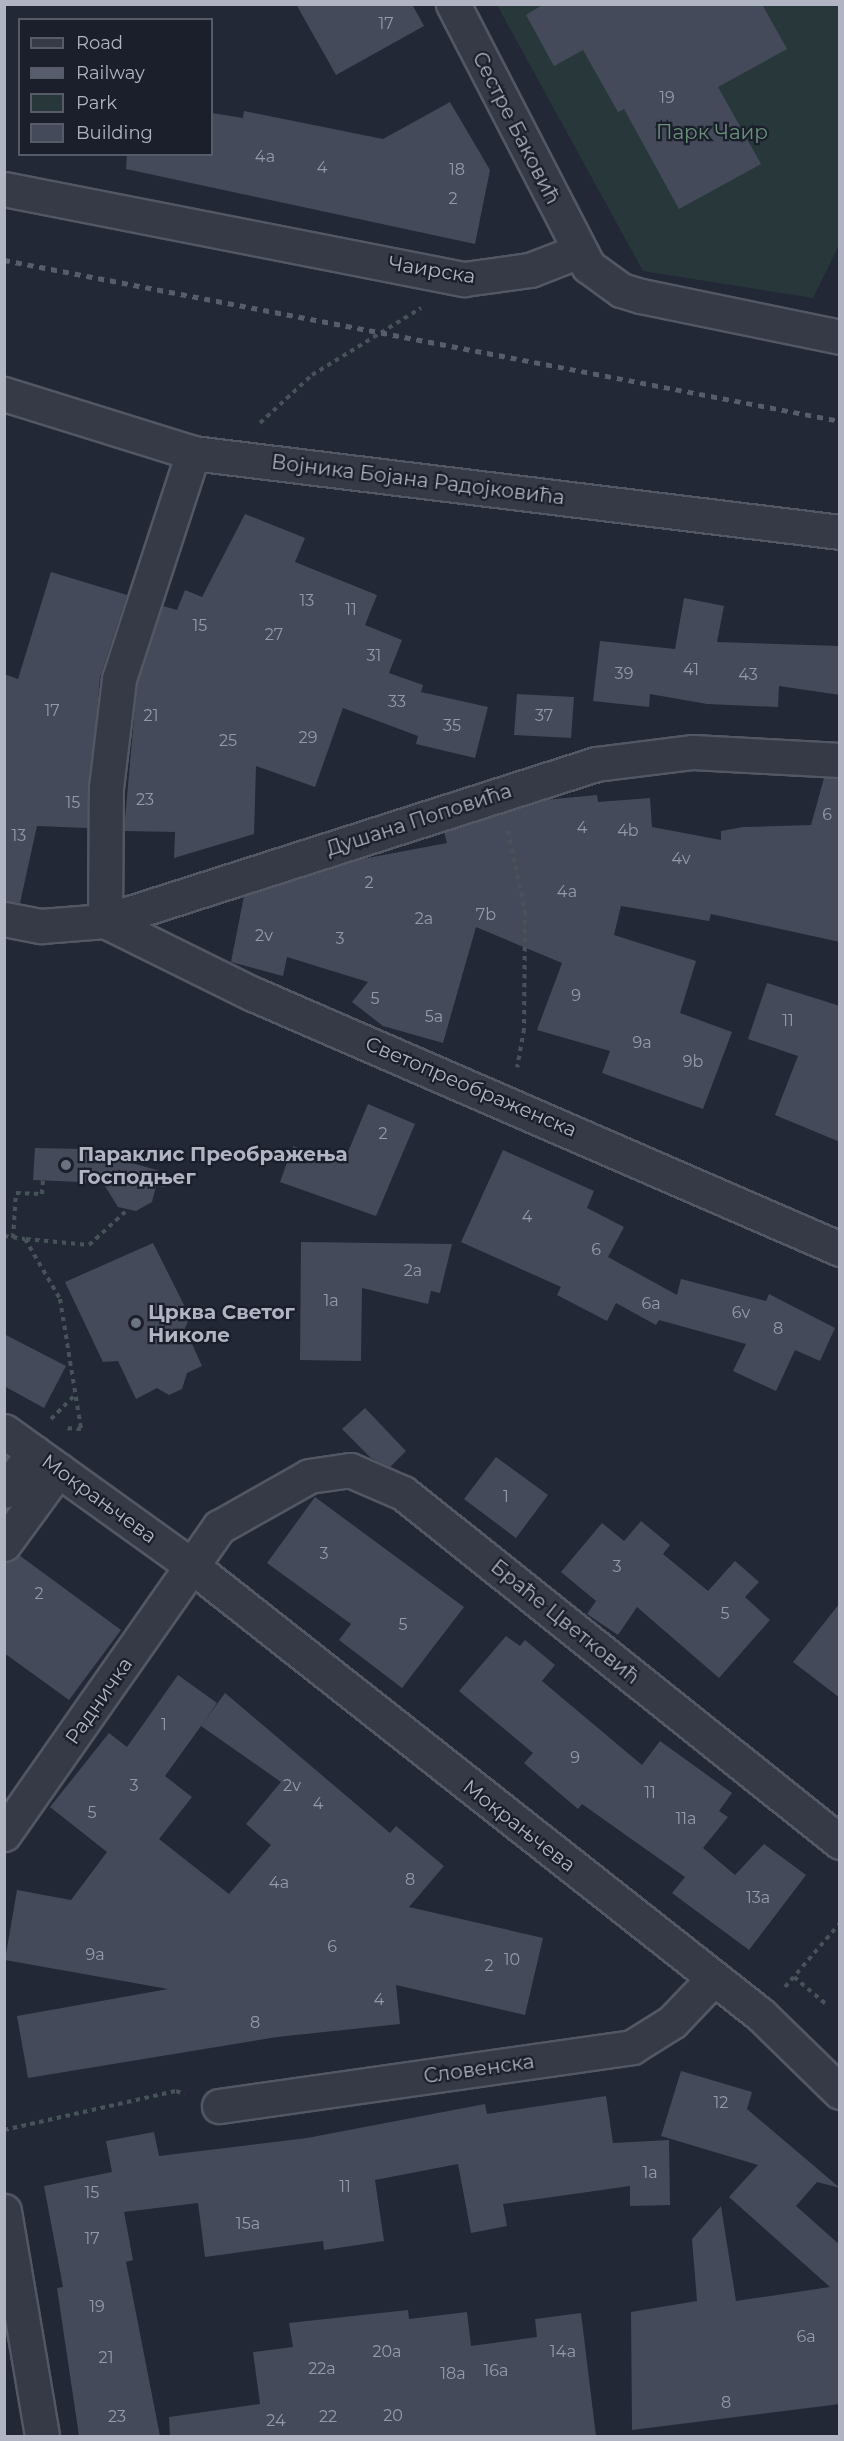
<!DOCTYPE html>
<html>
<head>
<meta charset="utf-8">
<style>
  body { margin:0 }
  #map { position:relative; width:844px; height:2441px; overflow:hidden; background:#222835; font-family:Montserrat,sans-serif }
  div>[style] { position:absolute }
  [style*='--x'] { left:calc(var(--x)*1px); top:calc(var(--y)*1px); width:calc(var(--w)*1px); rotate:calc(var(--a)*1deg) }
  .green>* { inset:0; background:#28383a }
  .building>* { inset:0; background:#444a5a }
  .path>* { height:4px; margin-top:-2px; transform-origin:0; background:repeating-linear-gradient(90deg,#465358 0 4.5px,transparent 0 9px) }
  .roads { filter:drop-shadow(2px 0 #535764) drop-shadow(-2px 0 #535764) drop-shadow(0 2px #535764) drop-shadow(0 -2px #535764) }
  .minor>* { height:33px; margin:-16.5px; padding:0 16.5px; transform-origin:16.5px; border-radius:16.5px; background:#363a46 }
  .rail>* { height:4.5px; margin-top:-2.25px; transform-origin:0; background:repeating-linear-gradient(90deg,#585d6d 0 6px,transparent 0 12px) }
  .dots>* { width:16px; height:16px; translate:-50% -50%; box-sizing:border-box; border:3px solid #1b1f2b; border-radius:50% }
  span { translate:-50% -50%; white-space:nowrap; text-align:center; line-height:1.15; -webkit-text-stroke:4.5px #1b1f2b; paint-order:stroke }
  .number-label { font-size:16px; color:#959aa9 }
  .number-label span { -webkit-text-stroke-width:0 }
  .street-label { font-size:20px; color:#b0b4c3 }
  .park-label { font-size:20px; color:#6a9179 }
  .poi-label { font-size:20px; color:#b0b4c3; font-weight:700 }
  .left { translate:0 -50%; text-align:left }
  .frame { position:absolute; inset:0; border:6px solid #b0b4c3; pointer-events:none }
  .legend { position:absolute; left:18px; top:18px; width:195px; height:138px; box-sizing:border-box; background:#1b1f2b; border:2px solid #575b68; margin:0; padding:8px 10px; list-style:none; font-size:18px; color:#b0b4c3 }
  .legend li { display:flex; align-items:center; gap:12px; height:30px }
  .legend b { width:30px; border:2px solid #575b68 }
</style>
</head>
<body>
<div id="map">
  <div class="green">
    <div style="clip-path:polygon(497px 5px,839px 5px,839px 245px,813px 298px,643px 271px)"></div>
  </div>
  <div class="building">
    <div style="clip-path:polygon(296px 4px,412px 4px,424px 26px,336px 75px)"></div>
    <div style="clip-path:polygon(544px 4px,762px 4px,787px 49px,718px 87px,761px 164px,679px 209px,624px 109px,618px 112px,583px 50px,554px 66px,526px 15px)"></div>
    <div style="clip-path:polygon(450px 102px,490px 170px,475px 244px,126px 169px,127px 154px,212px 154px,212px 113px,243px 118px,244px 111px,383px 139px)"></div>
    <div style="clip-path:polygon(245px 514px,305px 538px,295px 562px,377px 595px,365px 625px,402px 640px,389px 673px,423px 685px,421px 692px,488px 707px,475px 758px,416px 744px,418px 736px,343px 708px,315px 787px,256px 766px,254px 834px,174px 858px,175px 832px,124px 831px,137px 683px,163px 606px,177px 610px,185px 590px,202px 597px)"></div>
    <div style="clip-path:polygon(51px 572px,127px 595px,100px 677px,87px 828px,37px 826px,20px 903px,4px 901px,4px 674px,18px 679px)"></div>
    <div style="clip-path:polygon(684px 598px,724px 606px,717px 642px,840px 646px,840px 695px,779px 686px,778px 707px,707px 704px,650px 694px,649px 707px,593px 701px,600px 641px,675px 649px)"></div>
    <div style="clip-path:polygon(517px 694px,574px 697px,571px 738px,514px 735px)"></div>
    <div style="clip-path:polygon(824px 778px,840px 779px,840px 942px,711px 914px,709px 921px,621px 906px,614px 935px,696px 961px,680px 1013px,732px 1032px,703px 1109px,602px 1073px,610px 1051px,537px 1030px,562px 963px,476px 927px,443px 1043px,383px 1026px,352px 1002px,368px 982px,287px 957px,283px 976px,231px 962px,244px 896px,357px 860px,447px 843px,444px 832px,544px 800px,597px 795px,598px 802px,650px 798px,652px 827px,721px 840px,721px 831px,743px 827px,811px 825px)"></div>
    <div style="clip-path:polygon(767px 983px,840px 1006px,840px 1142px,775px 1115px,798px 1056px,748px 1039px)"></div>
    <div style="clip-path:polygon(368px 1104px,415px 1124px,376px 1216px,280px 1182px,293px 1146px,343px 1164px)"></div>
    <div style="clip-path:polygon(35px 1148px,83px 1149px,167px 1173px,165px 1187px,156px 1186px,152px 1202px,136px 1211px,118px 1207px,103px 1183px,33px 1180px)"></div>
    <div style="clip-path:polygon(503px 1150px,594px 1191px,587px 1208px,624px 1227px,608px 1257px,677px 1295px,681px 1279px,766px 1301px,769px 1294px,835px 1328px,820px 1361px,795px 1350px,776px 1391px,733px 1371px,746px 1344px,659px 1320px,656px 1325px,616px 1303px,607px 1321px,557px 1295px,561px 1287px,461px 1242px)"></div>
    <div style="clip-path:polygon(301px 1242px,452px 1244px,440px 1293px,431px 1291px,428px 1304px,362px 1288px,361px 1361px,300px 1360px)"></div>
    <div style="clip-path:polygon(153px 1243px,190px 1317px,185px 1328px,202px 1366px,187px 1373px,182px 1389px,169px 1395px,157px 1388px,136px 1399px,118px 1361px,103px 1362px,65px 1282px)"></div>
    <div style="clip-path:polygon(4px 1334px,66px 1366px,44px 1408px,4px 1386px)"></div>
    <div style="clip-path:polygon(365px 1408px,406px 1451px,390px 1467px,371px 1458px,342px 1429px)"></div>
    <div style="clip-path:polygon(496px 1457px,548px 1495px,516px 1538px,464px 1499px)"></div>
    <div style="clip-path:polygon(315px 1497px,464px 1607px,402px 1688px,339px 1640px,351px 1624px,267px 1563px)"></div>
    <div style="clip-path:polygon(641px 1521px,670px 1545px,663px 1554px,708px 1591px,735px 1561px,759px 1582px,745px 1597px,770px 1620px,719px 1678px,637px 1607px,618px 1635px,587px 1614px,596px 1601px,561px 1572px,602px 1523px,624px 1541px)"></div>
    <div style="clip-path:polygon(19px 1555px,121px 1630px,69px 1700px,4px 1653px,4px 1562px)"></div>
    <div style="clip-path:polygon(840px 1603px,840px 1698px,793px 1662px)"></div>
    <div style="clip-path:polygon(506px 1636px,520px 1646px,525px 1640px,555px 1665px,542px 1681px,642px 1765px,660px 1741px,732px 1793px,719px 1811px,728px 1817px,703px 1848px,735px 1875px,764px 1844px,806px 1875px,749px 1950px,672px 1893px,685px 1877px,582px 1804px,578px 1809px,524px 1763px,533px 1753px,459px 1691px)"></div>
    <div style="clip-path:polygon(evenodd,178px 1675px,217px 1703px,201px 1726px,225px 1693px,390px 1833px,396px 1826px,444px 1866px,409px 1907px,543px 1938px,525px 2015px,396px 1985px,400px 2024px,277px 2037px,28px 2078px,17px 2016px,168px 1989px,5px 1960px,17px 1890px,71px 1900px,107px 1852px,50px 1807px,109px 1733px,127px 1747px,178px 1675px,201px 1726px,281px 1782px,246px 1824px,271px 1845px,229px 1894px,159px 1839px,192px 1797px,165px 1776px,201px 1726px)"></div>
    <div style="clip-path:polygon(681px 2071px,752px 2092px,747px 2109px,840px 2188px,817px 2182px,796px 2206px,840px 2245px,840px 2404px,632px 2430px,631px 2312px,697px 2301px,692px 2239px,721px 2206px,736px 2301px,830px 2287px,729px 2197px,758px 2165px,661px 2136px)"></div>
    <div style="clip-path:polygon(606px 2096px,613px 2143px,669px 2140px,670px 2205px,630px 2206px,630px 2186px,503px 2204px,507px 2226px,471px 2233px,458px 2164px,375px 2180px,384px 2241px,324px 2250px,323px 2241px,205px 2257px,198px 2203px,124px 2212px,133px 2260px,126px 2262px,160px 2436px,79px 2436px,57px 2288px,63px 2287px,44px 2186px,112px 2172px,106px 2141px,154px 2132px,159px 2156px,307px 2138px,485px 2104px,487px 2114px)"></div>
    <div style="clip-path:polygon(408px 2310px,409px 2319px,467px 2312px,471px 2346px,537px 2337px,535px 2319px,581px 2313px,596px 2436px,170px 2436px,169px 2417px,260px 2404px,253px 2352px,293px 2347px,289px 2323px)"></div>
  </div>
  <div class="path">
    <div style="--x:260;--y:423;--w:71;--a:-42.7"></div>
    <div style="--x:312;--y:375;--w:128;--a:-31.6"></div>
    <div style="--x:508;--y:831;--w:82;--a:78"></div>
    <div style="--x:525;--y:911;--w:118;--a:90.5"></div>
    <div style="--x:524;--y:1029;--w:39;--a:100"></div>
    <div style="--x:4;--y:1236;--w:21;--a:8"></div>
    <div style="--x:25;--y:1239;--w:69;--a:59.7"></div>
    <div style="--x:60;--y:1299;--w:132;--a:80.8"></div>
    <div style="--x:81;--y:1429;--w:16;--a:-176"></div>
    <div style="--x:13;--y:1238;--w:45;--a:-86.2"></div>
    <div style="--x:16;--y:1193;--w:26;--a:2"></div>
    <div style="--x:42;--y:1194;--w:14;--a:-86"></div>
    <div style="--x:26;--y:1239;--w:63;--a:5.4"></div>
    <div style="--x:89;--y:1245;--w:49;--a:-42.5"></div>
    <div style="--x:51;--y:1419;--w:33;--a:-45"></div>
    <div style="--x:794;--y:1977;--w:42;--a:40.2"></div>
    <div style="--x:785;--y:1987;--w:84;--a:-49.3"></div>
    <div style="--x:4;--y:2130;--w:176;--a:-12.8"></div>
    <div style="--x:176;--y:2091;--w:9;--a:18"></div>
  </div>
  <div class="roads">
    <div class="minor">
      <div style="--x:453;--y:4;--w:295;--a:62.7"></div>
      <div style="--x:588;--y:266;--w:41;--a:36"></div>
      <div style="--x:621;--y:290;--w:21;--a:17"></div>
      <div style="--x:641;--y:296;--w:203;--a:11.6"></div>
      <div style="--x:4;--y:189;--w:469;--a:11.1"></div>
      <div style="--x:464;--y:279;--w:67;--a:-7.8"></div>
      <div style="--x:530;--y:270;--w:53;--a:-21.2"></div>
      <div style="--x:4;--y:394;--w:198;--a:17.3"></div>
      <div style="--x:193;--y:453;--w:652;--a:6.96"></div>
      <div style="--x:4;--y:919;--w:38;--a:11"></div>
      <div style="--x:41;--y:926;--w:64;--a:-4.5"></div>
      <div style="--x:105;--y:921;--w:515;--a:-17.73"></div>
      <div style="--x:596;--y:764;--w:98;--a:-7.1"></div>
      <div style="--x:693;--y:752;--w:147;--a:3.1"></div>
      <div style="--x:105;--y:921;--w:165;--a:26.3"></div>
      <div style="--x:253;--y:994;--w:640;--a:23.48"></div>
      <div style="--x:105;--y:921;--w:133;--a:-89.6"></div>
      <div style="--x:106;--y:788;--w:110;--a:-83.2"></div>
      <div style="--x:119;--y:679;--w:238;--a:-71.9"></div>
      <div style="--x:4;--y:1431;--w:233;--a:35.7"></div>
      <div style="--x:193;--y:1567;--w:723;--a:38.26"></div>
      <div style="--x:761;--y:2015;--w:110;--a:44.3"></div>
      <div style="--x:4;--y:1491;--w:49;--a:-52.4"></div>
      <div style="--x:4;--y:1544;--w:92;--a:-53.9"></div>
      <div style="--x:4;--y:1834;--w:375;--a:-55"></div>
      <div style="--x:219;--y:1527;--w:103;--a:-29.5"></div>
      <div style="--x:309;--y:1476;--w:41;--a:-8.3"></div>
      <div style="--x:350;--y:1470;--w:58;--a:23.5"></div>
      <div style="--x:403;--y:1493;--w:559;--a:38.61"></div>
      <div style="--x:219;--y:2106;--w:417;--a:-8.1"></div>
      <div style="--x:632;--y:2047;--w:47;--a:-32"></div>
      <div style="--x:672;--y:2022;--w:59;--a:-46.4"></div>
      <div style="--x:4;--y:2211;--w:228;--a:80.4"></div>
    </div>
  </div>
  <div class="rail">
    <div style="--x:4;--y:260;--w:851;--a:10.9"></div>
  </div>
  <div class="dots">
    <div style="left:66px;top:1165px;background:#6b7280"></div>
    <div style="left:136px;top:1323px;background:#6b7280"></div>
  </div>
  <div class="number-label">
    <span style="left:386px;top:24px">17</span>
    <span style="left:667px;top:98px">19</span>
    <span style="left:265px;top:157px">4a</span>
    <span style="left:322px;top:168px">4</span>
    <span style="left:457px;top:170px">18</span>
    <span style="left:453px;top:199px">2</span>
    <span style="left:307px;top:601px">13</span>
    <span style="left:351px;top:610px">11</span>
    <span style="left:200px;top:626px">15</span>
    <span style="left:274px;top:635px">27</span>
    <span style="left:374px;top:656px">31</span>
    <span style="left:691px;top:670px">41</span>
    <span style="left:624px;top:674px">39</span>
    <span style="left:748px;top:675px">43</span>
    <span style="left:397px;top:702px">33</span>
    <span style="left:52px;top:711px">17</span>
    <span style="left:151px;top:716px">21</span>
    <span style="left:544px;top:716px">37</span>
    <span style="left:452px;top:726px">35</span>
    <span style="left:308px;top:738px">29</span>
    <span style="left:228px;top:741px">25</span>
    <span style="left:145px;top:800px">23</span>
    <span style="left:73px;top:803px">15</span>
    <span style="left:827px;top:815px">6</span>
    <span style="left:582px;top:828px">4</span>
    <span style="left:628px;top:831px">4b</span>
    <span style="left:19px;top:836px">13</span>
    <span style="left:681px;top:859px">4v</span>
    <span style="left:369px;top:883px">2</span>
    <span style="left:567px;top:892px">4a</span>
    <span style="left:486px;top:915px">7b</span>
    <span style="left:424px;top:919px">2a</span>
    <span style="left:264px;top:936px">2v</span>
    <span style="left:340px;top:939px">3</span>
    <span style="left:576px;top:996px">9</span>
    <span style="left:375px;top:999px">5</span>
    <span style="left:434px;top:1017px">5a</span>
    <span style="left:788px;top:1021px">11</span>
    <span style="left:642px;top:1043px">9a</span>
    <span style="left:693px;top:1062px">9b</span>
    <span style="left:383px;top:1134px">2</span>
    <span style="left:527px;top:1217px">4</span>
    <span style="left:596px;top:1250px">6</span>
    <span style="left:413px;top:1271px">2a</span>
    <span style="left:331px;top:1301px">1a</span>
    <span style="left:651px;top:1304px">6a</span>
    <span style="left:741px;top:1313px">6v</span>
    <span style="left:778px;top:1329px">8</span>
    <span style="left:506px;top:1497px">1</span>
    <span style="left:324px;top:1554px">3</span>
    <span style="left:617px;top:1567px">3</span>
    <span style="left:39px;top:1594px">2</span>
    <span style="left:725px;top:1614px">5</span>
    <span style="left:403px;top:1625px">5</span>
    <span style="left:164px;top:1725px">1</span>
    <span style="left:575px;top:1758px">9</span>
    <span style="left:134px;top:1786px">3</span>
    <span style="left:292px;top:1786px">2v</span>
    <span style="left:650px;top:1793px">11</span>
    <span style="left:318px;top:1804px">4</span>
    <span style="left:92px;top:1813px">5</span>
    <span style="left:686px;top:1819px">11a</span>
    <span style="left:410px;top:1880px">8</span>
    <span style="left:279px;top:1883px">4a</span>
    <span style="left:758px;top:1898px">13a</span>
    <span style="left:332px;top:1947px">6</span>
    <span style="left:95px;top:1955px">9a</span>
    <span style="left:512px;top:1960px">10</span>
    <span style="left:489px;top:1966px">2</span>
    <span style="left:379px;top:2000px">4</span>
    <span style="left:255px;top:2023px">8</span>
    <span style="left:721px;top:2103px">12</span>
    <span style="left:650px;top:2173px">1a</span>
    <span style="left:345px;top:2187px">11</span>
    <span style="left:92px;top:2193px">15</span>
    <span style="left:248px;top:2224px">15a</span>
    <span style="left:92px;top:2239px">17</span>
    <span style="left:97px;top:2307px">19</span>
    <span style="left:806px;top:2337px">6a</span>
    <span style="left:387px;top:2352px">20a</span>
    <span style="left:563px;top:2352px">14a</span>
    <span style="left:106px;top:2358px">21</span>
    <span style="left:322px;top:2369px">22a</span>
    <span style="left:496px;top:2371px">16a</span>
    <span style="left:453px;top:2374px">18a</span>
    <span style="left:726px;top:2403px">8</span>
    <span style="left:393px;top:2416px">20</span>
    <span style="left:117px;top:2417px">23</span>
    <span style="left:328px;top:2417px">22</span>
    <span style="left:276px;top:2421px">24</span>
  </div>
  <div class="street-label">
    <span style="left:516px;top:128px;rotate:63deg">Сестре Баковић</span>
    <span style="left:432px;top:270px;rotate:9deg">Чаирска</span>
    <span style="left:418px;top:480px;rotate:7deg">Војника Бојана Радојковића</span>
    <span style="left:419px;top:820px;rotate:-18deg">Душана Поповића</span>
    <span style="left:471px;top:1087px;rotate:23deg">Светопреображенска</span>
    <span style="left:99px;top:1499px;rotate:36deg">Мокрањчева</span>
    <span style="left:565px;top:1622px;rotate:39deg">Браће Цветковић</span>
    <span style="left:99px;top:1701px;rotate:-55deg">Радничка</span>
    <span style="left:519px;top:1826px;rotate:38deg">Мокрањчева</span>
    <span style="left:479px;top:2069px;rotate:-8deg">Словенска</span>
  </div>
  <div class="park-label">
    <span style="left:712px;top:132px">Парк Чаир</span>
  </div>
  <div class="poi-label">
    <span class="left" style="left:78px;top:1166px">Параклис Преображења<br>Господњег</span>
    <span class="left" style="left:148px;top:1324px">Црква Светог<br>Николе</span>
  </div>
  <div class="frame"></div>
  <ul class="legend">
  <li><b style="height:8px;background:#363a46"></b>Road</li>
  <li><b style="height:8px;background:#585d6d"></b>Railway</li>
  <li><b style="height:16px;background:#28383a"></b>Park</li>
  <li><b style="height:16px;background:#444a5a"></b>Building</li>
  </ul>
</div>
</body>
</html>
